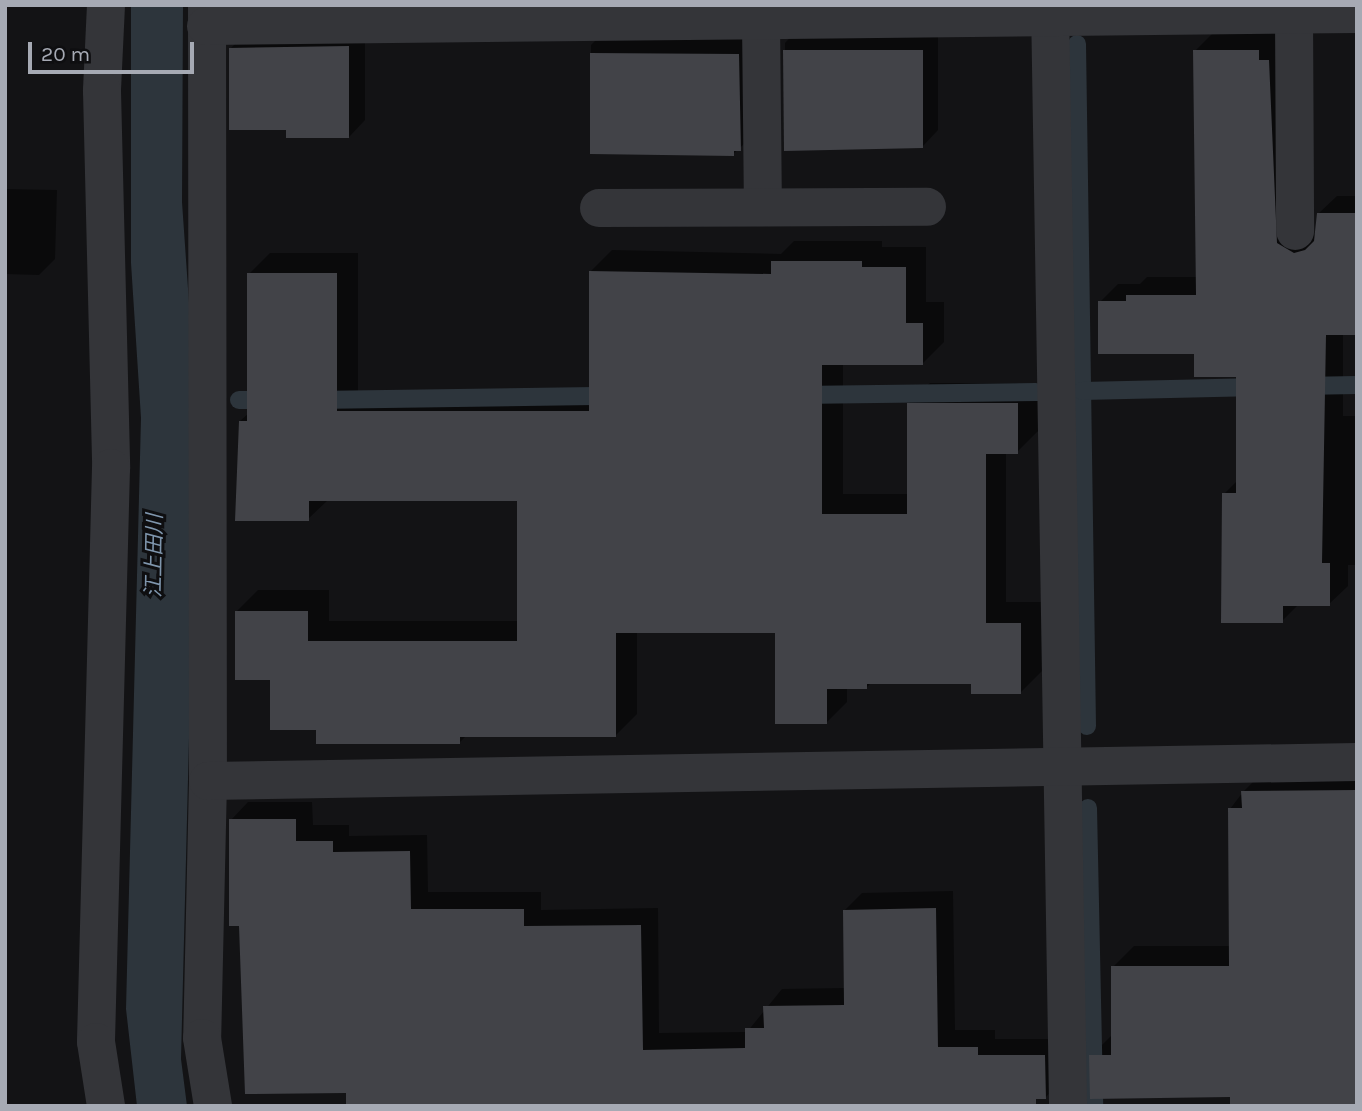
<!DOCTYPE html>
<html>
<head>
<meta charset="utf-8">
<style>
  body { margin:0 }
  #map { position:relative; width:1362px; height:1111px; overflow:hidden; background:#131315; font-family:Karla,"Noto Sans JP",sans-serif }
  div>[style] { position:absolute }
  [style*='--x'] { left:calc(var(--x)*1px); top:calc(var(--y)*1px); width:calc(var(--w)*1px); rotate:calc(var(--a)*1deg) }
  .water>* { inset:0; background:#2d353c }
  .shadow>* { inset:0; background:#0007 }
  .stream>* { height:18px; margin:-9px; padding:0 9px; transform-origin:9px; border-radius:9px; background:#2d353c }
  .building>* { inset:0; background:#424348 }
  .minor>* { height:38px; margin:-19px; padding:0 19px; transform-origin:19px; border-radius:19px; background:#343539 }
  span { translate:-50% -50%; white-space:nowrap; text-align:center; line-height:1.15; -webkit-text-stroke:6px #0e0e10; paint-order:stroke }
  .water-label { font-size:21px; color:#7f96ad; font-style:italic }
  .frame { position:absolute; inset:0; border:7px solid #a6aab4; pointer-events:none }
  .scale { position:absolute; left:28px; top:42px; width:166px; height:32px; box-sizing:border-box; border:4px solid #a6aab4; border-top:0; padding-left:9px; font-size:21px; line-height:24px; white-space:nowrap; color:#a6aab4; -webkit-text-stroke:5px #0e0e10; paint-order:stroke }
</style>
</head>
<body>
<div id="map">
  <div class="water">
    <div style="clip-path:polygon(131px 5px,183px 5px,182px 202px,197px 418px,181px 1059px,187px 1106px,137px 1106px,126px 1009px,141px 418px,131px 263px)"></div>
  </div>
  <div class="shadow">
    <div style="clip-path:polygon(801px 26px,938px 35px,938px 130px,922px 147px,786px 149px,785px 43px)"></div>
    <div style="clip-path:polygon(608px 28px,755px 38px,756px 133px,733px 154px,591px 152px,591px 45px)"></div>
    <div style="clip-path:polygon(365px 31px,365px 120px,349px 137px,231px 48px,247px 32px)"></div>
    <div style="clip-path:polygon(1213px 33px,1277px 33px,1303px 232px,1316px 235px,1318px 214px,1337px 196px,1357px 196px,1357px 333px,1343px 333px,1343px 416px,1357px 416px,1357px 565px,1348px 565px,1348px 586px,1329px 604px,1299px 604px,1282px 621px,1224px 494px,1238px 480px,1238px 375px,1100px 302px,1118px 284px,1140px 284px,1147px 277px,1197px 277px,1195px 51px)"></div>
    <div style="clip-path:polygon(5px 189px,57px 190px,55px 259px,39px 275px,5px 274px)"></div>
    <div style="clip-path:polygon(794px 241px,882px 241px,882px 247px,926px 247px,926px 302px,944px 302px,944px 342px,923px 363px,843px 363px,843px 494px,908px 494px,908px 404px,930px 383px,1038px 383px,1038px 431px,1017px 452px,1006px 452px,1006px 602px,1042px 602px,1042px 671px,1021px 692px,972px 682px,872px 682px,866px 688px,847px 688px,847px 702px,826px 723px,777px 631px,637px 631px,637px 714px,616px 735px,467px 735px,460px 742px,318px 728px,272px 678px,237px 611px,258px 590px,329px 590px,329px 621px,518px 621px,518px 500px,328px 500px,308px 519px,240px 421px,249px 413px,249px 274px,270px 253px,358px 253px,358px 391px,591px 391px,591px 271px,612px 250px,781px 254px)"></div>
    <div style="clip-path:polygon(1357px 770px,1357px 1106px,1232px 1095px,1091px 1056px,1113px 1034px,1113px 967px,1134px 946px,1230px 946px,1230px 809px,1243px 792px,1264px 771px)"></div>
    <div style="clip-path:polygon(248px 802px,312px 802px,313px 825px,349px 825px,349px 836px,427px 835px,428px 892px,541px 892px,541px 910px,658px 908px,659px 1033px,747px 1032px,782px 989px,845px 988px,845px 910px,862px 893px,953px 891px,955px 1030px,995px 1030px,995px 1039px,1062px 1039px,1062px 1080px,1045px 1098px,348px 1091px,240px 925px,231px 820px)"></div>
  </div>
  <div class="stream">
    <div style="--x:1077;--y:44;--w:682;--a:89.16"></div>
    <div style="--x:1301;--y:386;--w:56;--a:-1"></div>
    <div style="--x:1082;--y:391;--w:177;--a:-1.3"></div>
    <div style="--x:798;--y:395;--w:238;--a:-0.7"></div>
    <div style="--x:239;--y:400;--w:30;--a:0"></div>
    <div style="--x:315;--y:400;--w:297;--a:-0.8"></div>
    <div style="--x:1088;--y:808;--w:298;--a:88.8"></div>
  </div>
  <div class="building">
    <div style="clip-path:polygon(349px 46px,349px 138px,286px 138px,286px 130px,229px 130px,229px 48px)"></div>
    <div style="clip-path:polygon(783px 50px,923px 50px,923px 148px,784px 151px)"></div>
    <div style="clip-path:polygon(1193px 50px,1259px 50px,1259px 60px,1269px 60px,1277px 243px,1294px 253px,1305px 250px,1314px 241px,1317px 213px,1357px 213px,1357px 335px,1326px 335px,1322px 563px,1330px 563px,1330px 606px,1283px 606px,1283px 623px,1221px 623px,1222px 493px,1236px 493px,1236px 377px,1194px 377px,1194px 354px,1098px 354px,1098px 301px,1126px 301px,1126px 295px,1196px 295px)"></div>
    <div style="clip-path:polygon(590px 53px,739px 54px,741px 151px,734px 151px,734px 156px,590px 154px)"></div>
    <div style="clip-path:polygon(771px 261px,862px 261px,862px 267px,906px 267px,906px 323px,923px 323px,923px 365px,822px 365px,822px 514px,907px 514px,907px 403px,1018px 403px,1018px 454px,986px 454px,986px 623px,1021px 623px,1021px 694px,971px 694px,971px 684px,867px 684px,867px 689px,827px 689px,827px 724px,775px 724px,775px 633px,616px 633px,616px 737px,460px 737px,460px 744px,316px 744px,316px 730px,270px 730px,270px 680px,235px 680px,235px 611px,308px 611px,308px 641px,517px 641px,517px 501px,309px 501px,309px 521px,235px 521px,239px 421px,247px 421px,247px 273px,337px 273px,337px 411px,589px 411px,589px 271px,771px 274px)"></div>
    <div style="clip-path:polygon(1357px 790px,1357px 1106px,1230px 1106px,1230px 1097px,1090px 1099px,1089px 1055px,1111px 1055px,1111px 966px,1229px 966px,1228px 808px,1242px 808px,1241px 791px)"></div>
    <div style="clip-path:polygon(229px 819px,296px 819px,296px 841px,333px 841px,333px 852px,410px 851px,411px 909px,524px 909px,524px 926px,641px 925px,643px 1050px,745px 1048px,745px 1028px,764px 1028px,763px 1006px,844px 1005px,843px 910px,936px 908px,938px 1047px,978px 1047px,978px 1055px,1045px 1055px,1046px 1099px,1036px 1099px,1036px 1106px,346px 1106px,346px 1093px,245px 1094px,239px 926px,229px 926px)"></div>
  </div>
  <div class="minor">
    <div style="--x:106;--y:5;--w:86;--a:92.7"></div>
    <div style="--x:102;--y:91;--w:377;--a:88.6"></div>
    <div style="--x:111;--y:468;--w:574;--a:91.5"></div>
    <div style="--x:96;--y:1042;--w:65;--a:81.1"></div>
    <div style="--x:207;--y:5;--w:776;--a:89.93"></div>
    <div style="--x:208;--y:781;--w:257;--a:91.3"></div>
    <div style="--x:202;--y:1038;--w:69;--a:80.8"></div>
    <div style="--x:1050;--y:5;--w:1101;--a:89.06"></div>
    <div style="--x:1294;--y:15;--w:216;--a:89.7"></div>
    <div style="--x:761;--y:21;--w:186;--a:89.4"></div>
    <div style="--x:206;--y:26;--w:1151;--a:-0.6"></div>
    <div style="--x:599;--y:208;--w:328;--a:-0.2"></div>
    <div style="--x:208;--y:781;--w:1149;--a:-0.95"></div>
  </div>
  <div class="water-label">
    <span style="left:154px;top:556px;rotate:-89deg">江上田川</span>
  </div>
  <div class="frame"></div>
  <div class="scale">20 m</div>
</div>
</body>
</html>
